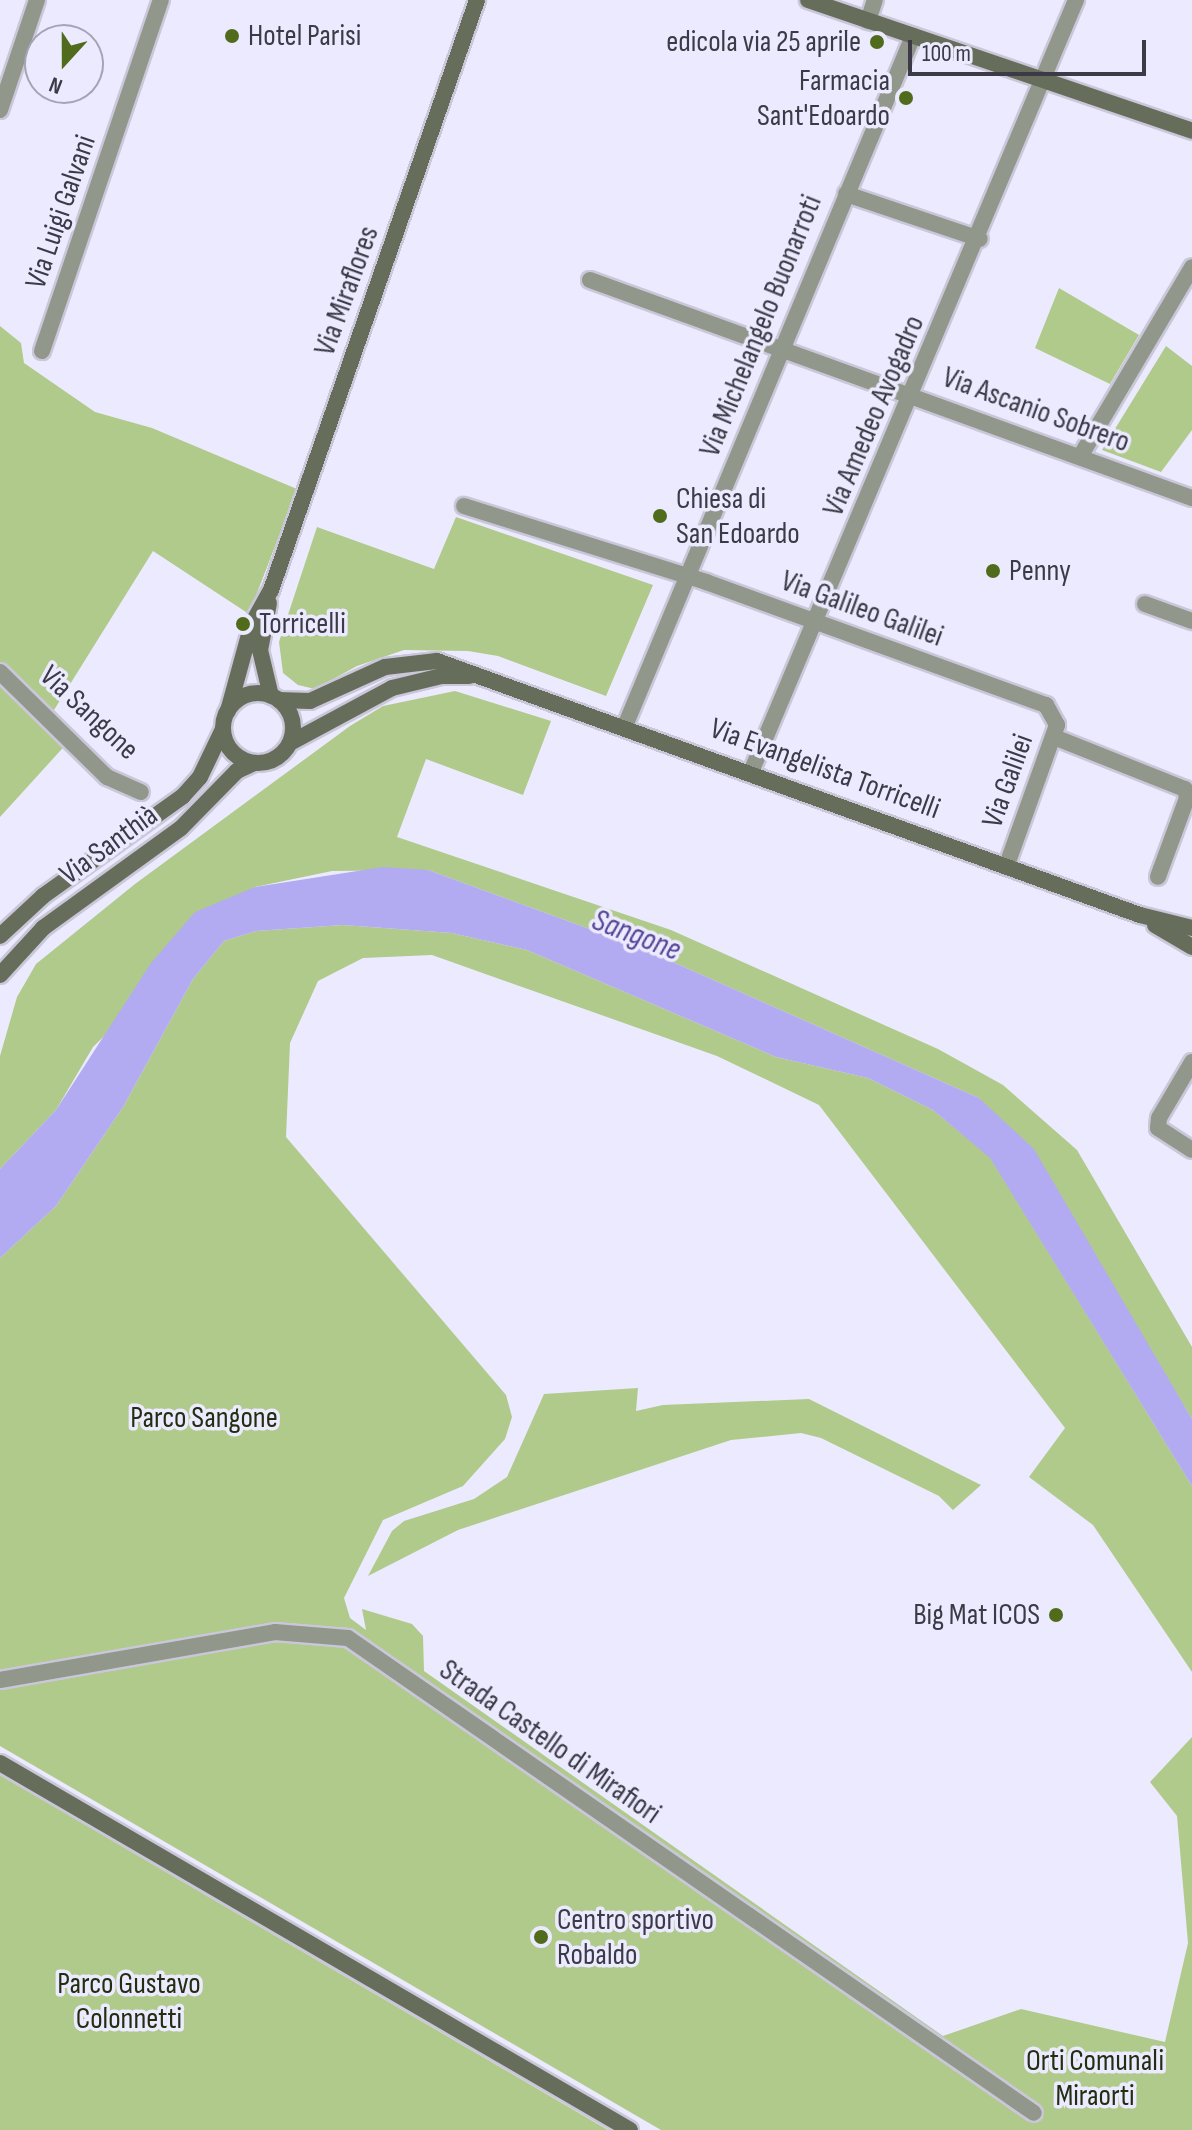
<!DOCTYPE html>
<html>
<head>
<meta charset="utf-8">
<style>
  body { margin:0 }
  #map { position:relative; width:1192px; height:2130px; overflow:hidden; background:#eceafe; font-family:"Sofia Sans Condensed",sans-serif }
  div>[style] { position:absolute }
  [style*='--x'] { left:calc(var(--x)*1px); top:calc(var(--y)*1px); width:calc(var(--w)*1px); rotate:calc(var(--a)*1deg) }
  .green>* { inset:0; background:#b0ca8b }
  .water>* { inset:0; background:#b2abf1 }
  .roads { filter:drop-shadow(2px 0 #c9c7d9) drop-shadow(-2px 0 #c9c7d9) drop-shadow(0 2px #c9c7d9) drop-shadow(0 -2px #c9c7d9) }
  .street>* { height:16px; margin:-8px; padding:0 8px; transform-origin:8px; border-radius:8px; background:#91978a }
  .secondary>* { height:16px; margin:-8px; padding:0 8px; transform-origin:8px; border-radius:8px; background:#666e5b }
  .secondary>.ring { margin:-8px; padding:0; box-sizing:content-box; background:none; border:16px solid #666e5b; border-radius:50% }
  .dots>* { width:22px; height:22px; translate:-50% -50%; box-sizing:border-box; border:4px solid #eceafe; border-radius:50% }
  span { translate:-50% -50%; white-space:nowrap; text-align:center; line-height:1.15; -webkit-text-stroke:7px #eceafe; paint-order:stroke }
  .poi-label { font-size:30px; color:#3b3a46 }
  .left { translate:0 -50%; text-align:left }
  .right { translate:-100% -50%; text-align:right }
  .street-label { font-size:30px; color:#3b3a46 }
  .park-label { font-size:30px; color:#222e0f }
  .water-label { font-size:32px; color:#564698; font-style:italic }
  .north { position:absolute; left:24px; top:24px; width:80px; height:80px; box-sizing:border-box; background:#eceafe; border:2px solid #a5a4b4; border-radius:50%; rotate:201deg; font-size:22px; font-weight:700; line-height:32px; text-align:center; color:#3b3a46 }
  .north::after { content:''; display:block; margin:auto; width:28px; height:36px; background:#516b1d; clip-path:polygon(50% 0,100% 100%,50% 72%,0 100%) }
  .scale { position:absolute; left:908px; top:40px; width:238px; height:36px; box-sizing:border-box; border:4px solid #3b3a46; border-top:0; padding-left:10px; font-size:24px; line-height:28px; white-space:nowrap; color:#3b3a46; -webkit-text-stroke:6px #eceafe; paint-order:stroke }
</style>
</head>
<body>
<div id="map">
  <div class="green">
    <div style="clip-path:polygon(1059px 288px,1139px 335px,1110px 384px,1035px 348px)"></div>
    <div style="clip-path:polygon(0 326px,21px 343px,24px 363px,95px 412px,152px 428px,297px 489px,249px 614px,153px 551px,49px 718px,70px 740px,0 817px)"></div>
    <div style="clip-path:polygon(1166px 346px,1192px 366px,1192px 430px,1161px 472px,1102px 450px)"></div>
    <div style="clip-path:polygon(456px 517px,653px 585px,606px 696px,498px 656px,468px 651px,404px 650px,357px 666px,315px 689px,298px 685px,283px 673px,279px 642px,317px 527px,434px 569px)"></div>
    <div style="clip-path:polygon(455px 691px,551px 721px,523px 795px,426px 759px,397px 837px,671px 930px,938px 1049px,1003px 1085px,1077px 1150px,1192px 1347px,1192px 1419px,1126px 1310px,979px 1098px,639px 947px,428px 870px,332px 871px,255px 887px,93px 1047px,56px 1110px,0 1169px,0 1056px,17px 997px,36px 964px,135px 884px,350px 726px,383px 706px)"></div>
    <div style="clip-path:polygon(343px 925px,452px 933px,527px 950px,776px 1057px,868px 1078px,933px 1110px,990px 1157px,1192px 1486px,1192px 1672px,1093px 1525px,1029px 1477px,1065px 1428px,819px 1105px,717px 1056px,432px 955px,363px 958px,318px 981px,290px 1043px,286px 1137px,506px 1395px,512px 1417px,505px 1439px,463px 1486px,383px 1520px,344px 1598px,350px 1618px,366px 1630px,362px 1609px,412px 1624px,423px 1636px,424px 1671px,943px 2036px,1021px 2009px,1165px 2042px,1188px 1943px,1177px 1816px,1150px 1782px,1192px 1737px,1192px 2130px,661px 2130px,0 1746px,0 1258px,56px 1206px,123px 1107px,193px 979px,224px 941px,256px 931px)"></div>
    <div style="clip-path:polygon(638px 1388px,636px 1411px,663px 1405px,809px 1399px,981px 1485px,953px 1510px,939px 1496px,821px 1438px,801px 1433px,731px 1440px,458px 1530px,368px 1576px,392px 1531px,404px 1521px,474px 1499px,507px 1477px,544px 1394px)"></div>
    <div style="clip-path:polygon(0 1775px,608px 2130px,0 2130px)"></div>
  </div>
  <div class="water">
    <div style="clip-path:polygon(383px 867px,428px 870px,639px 947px,979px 1098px,1034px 1149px,1192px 1419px,1192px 1486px,990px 1158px,933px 1110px,868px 1078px,776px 1057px,527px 950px,452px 933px,343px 925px,256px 931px,224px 941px,193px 979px,123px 1107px,56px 1206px,0 1258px,0 1169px,56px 1110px,151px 963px,195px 912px,255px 887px)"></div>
  </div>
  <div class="roads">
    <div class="street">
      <div style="--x:868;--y:21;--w:22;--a:-72"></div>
      <div style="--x:0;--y:110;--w:116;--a:-71.4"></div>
      <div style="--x:846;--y:194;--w:141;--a:18.6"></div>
      <div style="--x:590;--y:280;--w:640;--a:19.91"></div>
      <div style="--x:42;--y:351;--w:371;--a:-71.3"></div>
      <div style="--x:1081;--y:455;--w:218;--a:-59.4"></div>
      <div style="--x:464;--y:506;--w:254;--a:17.4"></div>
      <div style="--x:706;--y:582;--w:362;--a:19.9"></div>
      <div style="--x:1046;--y:705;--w:23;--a:61"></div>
      <div style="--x:1057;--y:725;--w:149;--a:109.7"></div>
      <div style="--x:1145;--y:604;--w:50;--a:19.9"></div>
      <div style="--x:0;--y:672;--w:150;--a:44.5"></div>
      <div style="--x:107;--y:777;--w:37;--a:24"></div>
      <div style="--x:625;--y:726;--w:748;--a:-67.34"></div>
      <div style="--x:1054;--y:737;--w:141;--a:21.7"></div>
      <div style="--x:1185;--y:789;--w:9;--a:77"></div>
      <div style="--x:1187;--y:798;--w:84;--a:110.2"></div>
      <div style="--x:751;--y:772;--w:838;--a:-67.17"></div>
      <div style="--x:1192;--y:1062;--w:65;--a:120.5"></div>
      <div style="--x:1159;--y:1118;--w:10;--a:96"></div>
      <div style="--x:1158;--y:1128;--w:40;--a:32.9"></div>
      <div style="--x:0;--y:1680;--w:279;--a:-9.9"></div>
      <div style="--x:275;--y:1632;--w:73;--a:4.7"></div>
      <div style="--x:348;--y:1638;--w:834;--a:34.7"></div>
    </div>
    <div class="secondary">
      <div style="--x:808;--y:0;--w:406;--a:18.8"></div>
      <div style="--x:269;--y:603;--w:48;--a:100.8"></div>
      <div style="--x:260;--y:650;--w:47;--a:76.6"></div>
      <div class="ring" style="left:223px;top:693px;width:54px;height:54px"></div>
      <div style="--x:279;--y:700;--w:31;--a:2"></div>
      <div style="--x:310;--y:701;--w:82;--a:-24.4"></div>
      <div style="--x:385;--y:667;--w:52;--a:-6.6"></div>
      <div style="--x:437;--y:661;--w:747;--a:19.87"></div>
      <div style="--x:1140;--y:915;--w:54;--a:14"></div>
      <div style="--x:228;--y:711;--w:90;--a:-74.6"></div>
      <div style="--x:252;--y:624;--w:39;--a:-61"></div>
      <div style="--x:271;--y:590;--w:625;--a:-70.75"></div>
      <div style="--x:290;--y:743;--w:116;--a:-28.3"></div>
      <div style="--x:392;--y:688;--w:51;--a:-13.5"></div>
      <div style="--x:442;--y:676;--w:27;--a:0"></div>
      <div style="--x:1155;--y:925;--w:43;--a:30.7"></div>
      <div style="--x:0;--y:936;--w:59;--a:-42.9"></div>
      <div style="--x:43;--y:896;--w:172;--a:-35.5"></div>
      <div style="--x:183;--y:796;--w:25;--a:-48"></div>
      <div style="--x:200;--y:777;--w:53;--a:-64.4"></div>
      <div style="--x:0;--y:975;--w:64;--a:-47.5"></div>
      <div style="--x:43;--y:928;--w:170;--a:-35.9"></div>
      <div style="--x:181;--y:828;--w:80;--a:-45.5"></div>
      <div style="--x:237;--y:771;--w:19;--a:-25"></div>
      <div style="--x:0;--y:1763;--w:729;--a:30.22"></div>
    </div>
  </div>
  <div class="dots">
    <div style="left:232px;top:36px;background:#516b1d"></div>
    <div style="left:877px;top:42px;background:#516b1d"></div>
    <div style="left:906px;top:98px;background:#516b1d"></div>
    <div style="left:660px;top:516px;background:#516b1d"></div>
    <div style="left:993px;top:571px;background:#516b1d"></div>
    <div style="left:243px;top:624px;background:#516b1d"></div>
    <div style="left:1056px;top:1615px;background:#516b1d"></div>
    <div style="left:541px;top:1937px;background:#516b1d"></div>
  </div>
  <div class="poi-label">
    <span class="left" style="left:248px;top:36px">Hotel Parisi</span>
    <span class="right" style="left:861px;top:42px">edicola via 25 aprile</span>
    <span class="right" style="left:890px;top:98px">Farmacia<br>Sant'Edoardo</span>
    <span class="left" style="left:676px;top:516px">Chiesa di<br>San Edoardo</span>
    <span class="left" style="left:1009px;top:571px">Penny</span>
    <span class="left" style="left:259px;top:624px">Torricelli</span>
    <span class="right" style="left:1040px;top:1615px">Big Mat ICOS</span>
    <span class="left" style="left:557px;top:1937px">Centro sportivo<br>Robaldo</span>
  </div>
  <div class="street-label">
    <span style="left:61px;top:212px;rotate:-71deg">Via Luigi Galvani</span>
    <span style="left:347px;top:291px;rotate:-70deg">Via Miraflores</span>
    <span style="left:761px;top:326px;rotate:-68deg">Via Michelangelo Buonarroti</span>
    <span style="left:1036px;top:410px;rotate:20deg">Via Ascanio Sobrero</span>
    <span style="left:874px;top:416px;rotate:-67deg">Via Amedeo Avogadro</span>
    <span style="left:862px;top:609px;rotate:20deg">Via Galileo Galilei</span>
    <span style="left:89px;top:713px;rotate:43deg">Via Sangone</span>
    <span style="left:825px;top:769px;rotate:20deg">Via Evangelista Torricelli</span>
    <span style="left:1008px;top:781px;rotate:-70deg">Via Galilei</span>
    <span style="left:109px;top:845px;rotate:-36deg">Via Santhià</span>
    <span style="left:550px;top:1742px;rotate:35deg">Strada Castello di Mirafiori</span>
  </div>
  <div class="park-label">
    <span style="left:204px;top:1418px">Parco Sangone</span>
    <span style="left:129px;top:2001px">Parco Gustavo<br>Colonnetti</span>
    <span style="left:1095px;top:2078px">Orti Comunali<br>Miraorti</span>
  </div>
  <div class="water-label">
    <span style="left:636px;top:936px;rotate:21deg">Sangone</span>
  </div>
  <div class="north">N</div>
  <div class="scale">100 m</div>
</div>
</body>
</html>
